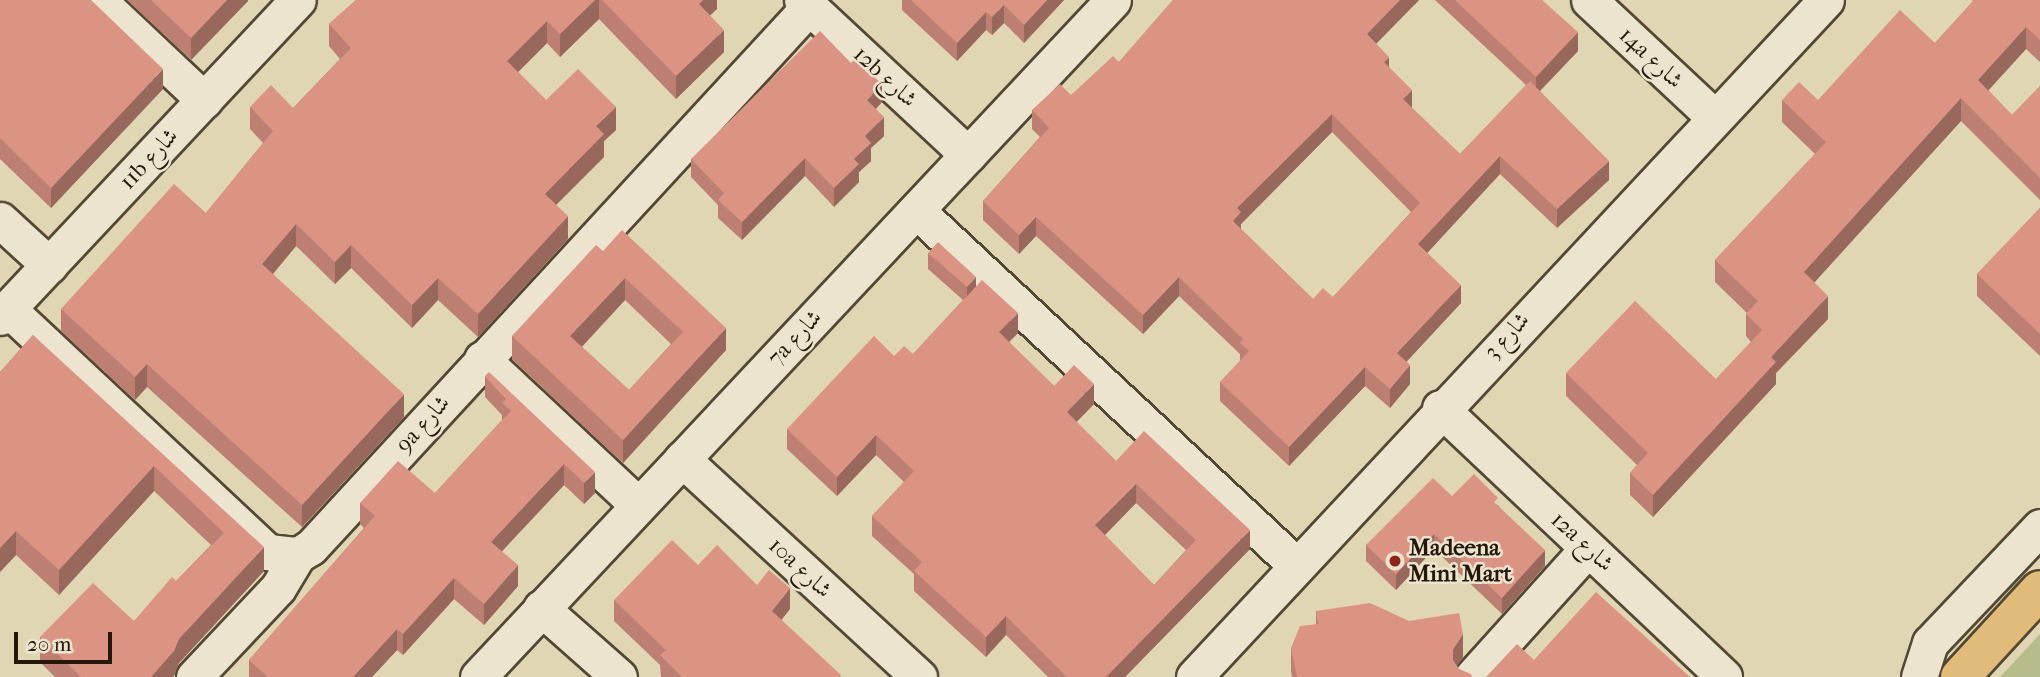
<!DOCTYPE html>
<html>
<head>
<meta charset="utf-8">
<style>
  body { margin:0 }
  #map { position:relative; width:2040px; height:677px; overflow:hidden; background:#e1d6b4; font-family:"IM FELL French Canon",Amiri,serif }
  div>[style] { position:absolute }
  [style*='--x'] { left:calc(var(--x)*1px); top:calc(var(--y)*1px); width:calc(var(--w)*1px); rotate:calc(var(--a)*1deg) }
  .green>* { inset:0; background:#b6bd8b }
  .roads { filter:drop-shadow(2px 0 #544834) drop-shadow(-2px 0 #544834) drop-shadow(0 2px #544834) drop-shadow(0 -2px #544834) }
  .minor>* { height:35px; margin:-17.5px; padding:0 17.5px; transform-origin:17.5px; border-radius:17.5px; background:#ece4ce }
  .major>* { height:38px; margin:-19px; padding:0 19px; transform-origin:19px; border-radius:19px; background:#e0bb7a }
  .wall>* { inset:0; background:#bc7f72 }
  .shaded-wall>* { inset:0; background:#99685c }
  .building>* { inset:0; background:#db9484 }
  .dots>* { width:19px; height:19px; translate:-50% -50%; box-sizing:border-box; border:4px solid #ece4ce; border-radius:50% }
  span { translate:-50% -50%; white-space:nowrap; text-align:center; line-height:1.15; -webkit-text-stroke:5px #ece4ce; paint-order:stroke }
  .street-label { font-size:23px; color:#25180a }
  .poi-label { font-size:23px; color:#25180a; font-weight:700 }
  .left { translate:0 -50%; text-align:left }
  .scale { position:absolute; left:14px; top:632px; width:98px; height:32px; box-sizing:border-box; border:4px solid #25180a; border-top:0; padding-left:9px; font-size:21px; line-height:24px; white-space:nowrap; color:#25180a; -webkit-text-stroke:5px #ece4ce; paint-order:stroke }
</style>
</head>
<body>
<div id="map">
  <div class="green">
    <div style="clip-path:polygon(2040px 634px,2040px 677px,2000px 677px)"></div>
  </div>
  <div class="roads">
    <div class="minor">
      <div style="--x:98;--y:0;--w:146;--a:43.3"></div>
      <div style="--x:802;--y:0;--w:227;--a:43"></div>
      <div style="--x:1589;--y:0;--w:171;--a:43.1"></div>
      <div style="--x:916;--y:210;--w:521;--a:43.06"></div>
      <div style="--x:0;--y:220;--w:67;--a:42.6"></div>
      <div style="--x:8;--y:309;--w:356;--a:43.1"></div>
      <div style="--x:268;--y:552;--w:30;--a:6"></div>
      <div style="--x:298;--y:555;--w:15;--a:-32"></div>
      <div style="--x:311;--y:547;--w:735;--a:-47.32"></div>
      <div style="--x:0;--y:317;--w:435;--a:-46.8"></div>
      <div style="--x:482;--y:359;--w:214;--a:43.1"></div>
      <div style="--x:1440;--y:408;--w:391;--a:43.4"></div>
      <div style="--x:682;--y:459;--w:322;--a:42.6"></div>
      <div style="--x:541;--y:608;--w:104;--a:41.5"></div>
      <div style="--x:194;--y:677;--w:122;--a:-46.7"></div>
      <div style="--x:278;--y:588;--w:39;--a:-59"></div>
      <div style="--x:478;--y:677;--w:928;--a:-46.83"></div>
      <div style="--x:1194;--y:677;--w:926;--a:-46.97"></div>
      <div style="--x:1472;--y:677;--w:173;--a:-48"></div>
      <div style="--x:1919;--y:677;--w:36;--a:-72"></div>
      <div style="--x:1930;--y:643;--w:160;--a:-46.5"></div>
    </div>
    <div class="major">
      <div style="--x:1960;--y:677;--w:118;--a:-47.4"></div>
    </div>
  </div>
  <div class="wall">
    <div style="clip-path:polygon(0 0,163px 89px,51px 208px,0 159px)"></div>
    <div style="clip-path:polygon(127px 0,248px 0,248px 1px,191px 60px)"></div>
    <div style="clip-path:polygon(356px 0,717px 0,717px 9px,710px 15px,724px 52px,676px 99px,599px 19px,560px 57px,547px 43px,518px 72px,546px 100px,616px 130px,604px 141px,604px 157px,556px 205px,568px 239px,478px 337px,438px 300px,412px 328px,351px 268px,335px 284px,296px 246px,273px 274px,404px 417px,302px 527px,147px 387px,135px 400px,61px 331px,61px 309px,206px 213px,263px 143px,250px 129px,250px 107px,293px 108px,340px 59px,329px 46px,329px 24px)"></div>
    <div style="clip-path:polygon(902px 0,1064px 0,1024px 43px,1004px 23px,992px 35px,986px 30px,957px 61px,902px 10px)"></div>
    <div style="clip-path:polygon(evenodd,1173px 0,1419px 0,1376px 44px,1412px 108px,1460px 154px,1526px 85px,1435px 0,1542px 0,1578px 51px,1540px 91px,1609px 180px,1557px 228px,1500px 174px,1427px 253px,1461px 303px,1406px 362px,1410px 384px,1390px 408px,1365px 386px,1289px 466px,1220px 401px,1220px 382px,1240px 361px,1240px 354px,1179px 296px,1143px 334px,1036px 236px,1019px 254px,983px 220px,983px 201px,1040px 137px,1032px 129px,1032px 110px,1071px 95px,1119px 62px,1173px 0,1332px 132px,1411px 212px,1333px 297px,1313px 299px,1241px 229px,1241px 224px,1332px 132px)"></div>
    <div style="clip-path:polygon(1972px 0,2040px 0,2040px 62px,2026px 49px,1988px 90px,2012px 115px,2040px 86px,2040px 200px,1961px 121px,1814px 282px,1828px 319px,1776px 373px,1776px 384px,1653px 517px,1630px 495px,1630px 473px,1637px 465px,1566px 396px,1566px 373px,1716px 379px,1751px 342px,1746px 336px,1746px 314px,1747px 313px,1715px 282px,1715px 260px,1815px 154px,1782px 122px,1782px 100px,1818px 100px,1935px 43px,1973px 1px)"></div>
    <div style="clip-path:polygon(882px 102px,876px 109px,884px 136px,871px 148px,871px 161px,859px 172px,859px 182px,834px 207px,805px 176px,742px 240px,718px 218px,718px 205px,691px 177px,691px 159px)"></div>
    <div style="clip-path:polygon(2040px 208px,2040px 356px,1977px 296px,1977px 274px)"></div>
    <div style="clip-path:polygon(evenodd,603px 251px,726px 350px,623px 463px,512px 359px,512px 336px,603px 251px,625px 300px,671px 344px,629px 390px,582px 347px,625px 300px)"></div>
    <div style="clip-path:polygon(evenodd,928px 253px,976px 287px,1018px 333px,1009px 342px,1054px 386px,1094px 404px,1076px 422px,1116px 461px,1250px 549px,1125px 677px,1048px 677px,1006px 635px,986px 657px,914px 591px,914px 574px,872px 536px,872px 516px,904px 482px,876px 455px,837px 496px,787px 449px,787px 429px,913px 354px,963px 300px,928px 269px,928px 253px,1136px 503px,1186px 550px,1154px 585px,1105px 535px,1136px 503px)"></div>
    <div style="clip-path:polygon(33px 335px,264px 571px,179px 663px,173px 677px,55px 677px,40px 662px,40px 637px,134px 621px,176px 581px,211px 545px,154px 491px,59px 595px,16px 555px,0 572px,0 372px)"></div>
    <div style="clip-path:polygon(485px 376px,595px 493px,584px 504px,564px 485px,502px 551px,518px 586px,484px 625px,454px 599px,403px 655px,397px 650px,372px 677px,249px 677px,249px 660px,364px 528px,360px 524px,360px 503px,435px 493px,502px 420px,502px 415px,485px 397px)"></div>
    <div style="clip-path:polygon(1452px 496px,1498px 505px,1545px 566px,1502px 614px,1434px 549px,1396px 590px,1366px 561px,1366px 545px)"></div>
    <div style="clip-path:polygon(698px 565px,757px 585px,790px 609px,781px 620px,841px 677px,661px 677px,660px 665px,614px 621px,614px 600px)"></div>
    <div style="clip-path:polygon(1316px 611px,1463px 657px,1457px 666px,1459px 669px,1472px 677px,1292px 677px,1291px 671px,1291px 648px,1316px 624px)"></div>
  </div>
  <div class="shaded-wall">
    <div style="clip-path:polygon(227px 0,248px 0,248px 1px,191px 60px,191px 38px)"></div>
    <div style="clip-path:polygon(595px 0,599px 0,599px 19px,560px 57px,560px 34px)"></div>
    <div style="clip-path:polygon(703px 0,717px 0,717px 9px,699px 26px,699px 4px)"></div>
    <div style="clip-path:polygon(1047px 0,1064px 0,1024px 43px,1024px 25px)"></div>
    <div style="clip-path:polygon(1400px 0,1419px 0,1367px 53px,1367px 34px)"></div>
    <div style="clip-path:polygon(1004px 5px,1004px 23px,992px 35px,992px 17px)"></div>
    <div style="clip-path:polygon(986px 12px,986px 30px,957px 61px,957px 43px)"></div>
    <div style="clip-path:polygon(547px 21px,547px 43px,507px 83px,507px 61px)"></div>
    <div style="clip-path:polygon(2026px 27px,2026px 49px,1978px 102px,1978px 80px)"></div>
    <div style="clip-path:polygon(724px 30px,724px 52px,676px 99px,676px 76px)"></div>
    <div style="clip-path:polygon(1578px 32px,1578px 51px,1536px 95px,1536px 77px)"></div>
    <div style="clip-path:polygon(1389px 57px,1389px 76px,1384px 62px)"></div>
    <div style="clip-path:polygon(163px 69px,163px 89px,51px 208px,51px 188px)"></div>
    <div style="clip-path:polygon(882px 84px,882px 102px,867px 118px,867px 100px)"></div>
    <div style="clip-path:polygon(1412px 90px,1412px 109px,1403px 99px)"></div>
    <div style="clip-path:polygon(1961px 98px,1961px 121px,1804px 294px,1804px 272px)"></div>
    <div style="clip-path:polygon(616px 107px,616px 130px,604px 141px,604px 157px,545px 216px,545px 194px,596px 126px)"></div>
    <div style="clip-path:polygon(1332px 114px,1332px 132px,1241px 224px,1241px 231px,1233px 221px,1237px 208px)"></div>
    <div style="clip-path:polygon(884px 117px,884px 136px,871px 148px,871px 161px,859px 172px,859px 182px,834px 207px,834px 188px,865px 136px)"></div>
    <div style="clip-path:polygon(1500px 156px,1500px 174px,1418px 263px,1418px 244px)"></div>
    <div style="clip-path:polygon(805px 158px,805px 176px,742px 240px,742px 222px)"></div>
    <div style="clip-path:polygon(1609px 161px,1609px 180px,1557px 228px,1557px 209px)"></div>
    <div style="clip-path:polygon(568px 216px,568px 239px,478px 337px,478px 314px)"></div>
    <div style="clip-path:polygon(1036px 217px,1036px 236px,1019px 254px,1019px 235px)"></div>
    <div style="clip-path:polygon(296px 224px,296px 246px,262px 287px,262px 264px)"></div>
    <div style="clip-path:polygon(351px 245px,351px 268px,335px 284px,335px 262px)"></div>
    <div style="clip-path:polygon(976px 277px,976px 293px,967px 303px,967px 287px)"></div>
    <div style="clip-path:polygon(1179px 277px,1179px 296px,1143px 334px,1143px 315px)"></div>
    <div style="clip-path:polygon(438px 278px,438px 300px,412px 328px,412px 305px)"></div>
    <div style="clip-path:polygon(625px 278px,625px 300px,570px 359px,570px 336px)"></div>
    <div style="clip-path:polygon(1461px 285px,1461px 303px,1397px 372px,1397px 353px)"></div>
    <div style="clip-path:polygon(1828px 296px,1828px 319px,1776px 373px,1776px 384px,1653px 517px,1653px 495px,1771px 357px)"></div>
    <div style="clip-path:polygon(1018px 313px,1018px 333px,999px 352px,999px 332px)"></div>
    <div style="clip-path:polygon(726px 328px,726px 350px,623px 463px,623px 440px)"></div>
    <div style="clip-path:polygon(147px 364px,147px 387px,135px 400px,135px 377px)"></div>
    <div style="clip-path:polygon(1410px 365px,1410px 384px,1390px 408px,1390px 389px)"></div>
    <div style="clip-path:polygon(1365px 367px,1365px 386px,1289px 466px,1289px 447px)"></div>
    <div style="clip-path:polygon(1094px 384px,1094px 404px,1067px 432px,1067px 412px)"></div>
    <div style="clip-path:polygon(404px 394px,404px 417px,302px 527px,302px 505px)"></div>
    <div style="clip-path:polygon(876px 435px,876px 455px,837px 496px,837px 477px)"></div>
    <div style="clip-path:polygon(564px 464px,564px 485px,491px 563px,491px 542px)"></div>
    <div style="clip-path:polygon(154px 466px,154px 491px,59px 595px,59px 570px)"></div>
    <div style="clip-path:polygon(595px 472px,595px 493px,584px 504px,584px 483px)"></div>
    <div style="clip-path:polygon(1136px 484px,1136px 503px,1095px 545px,1095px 525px)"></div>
    <div style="clip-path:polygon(1250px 530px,1250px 549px,1125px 677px,1106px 677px)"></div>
    <div style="clip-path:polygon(16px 531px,16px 555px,0 572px,0 548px)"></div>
    <div style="clip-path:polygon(1434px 534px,1434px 549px,1396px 590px,1396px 574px)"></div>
    <div style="clip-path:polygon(264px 547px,264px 571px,179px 663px,174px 676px,173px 677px,151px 677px,179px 639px)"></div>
    <div style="clip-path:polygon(1545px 550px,1545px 566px,1502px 614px,1502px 598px)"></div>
    <div style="clip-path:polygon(518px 565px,518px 586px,484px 625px,484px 604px)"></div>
    <div style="clip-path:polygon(454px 578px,454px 599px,403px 655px,403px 634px)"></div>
    <div style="clip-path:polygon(790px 588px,790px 609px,772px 632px,772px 611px)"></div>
    <div style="clip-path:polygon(1006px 616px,1006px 635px,986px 657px,986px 637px)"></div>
    <div style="clip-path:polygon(397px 629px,397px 650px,372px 677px,353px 677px)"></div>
    <div style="clip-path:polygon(1463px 634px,1463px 657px,1453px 672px,1453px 649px)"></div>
  </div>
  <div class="building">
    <div style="clip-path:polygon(0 0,91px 0,163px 69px,51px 188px,0 138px)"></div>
    <div style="clip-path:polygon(151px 0,227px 0,191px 38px)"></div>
    <div style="clip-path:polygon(356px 0,595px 0,560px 34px,547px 21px,507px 61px,546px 100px,578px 69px,616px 107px,596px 126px,604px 134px,545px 194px,568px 216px,478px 314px,438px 278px,412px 305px,351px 245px,335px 262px,296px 224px,262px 264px,404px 394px,302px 505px,147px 364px,135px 377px,61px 309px,174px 184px,206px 213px,273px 131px,250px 107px,271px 85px,293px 108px,351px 48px,329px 24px)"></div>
    <div style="clip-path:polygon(602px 0,703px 0,699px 4px,724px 30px,676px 76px)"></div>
    <div style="clip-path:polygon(911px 0,1047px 0,1024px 25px,1004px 5px,992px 17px,986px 12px,957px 43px)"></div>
    <div style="clip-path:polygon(evenodd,1173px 0,1400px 0,1367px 34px,1389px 57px,1384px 62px,1412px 90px,1403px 99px,1460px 154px,1530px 81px,1609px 161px,1557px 209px,1500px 156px,1418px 244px,1461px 285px,1397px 353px,1410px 365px,1390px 389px,1365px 367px,1289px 447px,1220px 382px,1249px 351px,1240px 343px,1243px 339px,1179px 277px,1143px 315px,1036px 217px,1019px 235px,983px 201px,1049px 128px,1032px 110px,1060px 84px,1071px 95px,1113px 56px,1119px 62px,1173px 0,1332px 114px,1420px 203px,1333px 297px,1323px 288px,1313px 299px,1233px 221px,1241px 212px,1237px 208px,1332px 114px)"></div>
    <div style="clip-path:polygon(1455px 0,1542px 0,1578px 32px,1536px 77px)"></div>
    <div style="clip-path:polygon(1974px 0,2040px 0,2040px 40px,2026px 27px,1978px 80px,2012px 115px,2040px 86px,2040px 178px,1961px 98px,1804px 272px,1828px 296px,1771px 357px,1776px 362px,1653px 495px,1630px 473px,1648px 453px,1566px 373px,1635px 301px,1716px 379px,1762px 330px,1746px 314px,1758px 301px,1715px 260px,1826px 142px,1782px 100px,1799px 82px,1818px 100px,1900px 10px,1935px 43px)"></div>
    <div style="clip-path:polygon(820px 31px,851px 63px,855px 59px,882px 84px,867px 100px,884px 117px,865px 136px,871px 143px,854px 159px,859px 164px,834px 188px,805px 158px,742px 222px,718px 200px,724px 193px,691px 159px)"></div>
    <div style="clip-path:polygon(2040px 208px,2040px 334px,1977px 274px)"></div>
    <div style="clip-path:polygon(evenodd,622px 230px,726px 328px,623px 440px,512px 336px,596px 245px,603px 251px,622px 230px,625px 278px,683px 332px,629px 390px,570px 336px,625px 278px)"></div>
    <div style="clip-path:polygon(938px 242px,976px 277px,967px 287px,928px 253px)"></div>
    <div style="clip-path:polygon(evenodd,982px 280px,1018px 313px,999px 332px,1054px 386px,1074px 365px,1094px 384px,1067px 412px,1116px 461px,1144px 431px,1250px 530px,1106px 677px,1067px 677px,1006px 616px,986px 637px,914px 571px,922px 562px,872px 516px,914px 471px,876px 435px,837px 477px,787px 429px,874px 336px,894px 356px,904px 346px,913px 354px,982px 280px,1136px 484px,1196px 540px,1154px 585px,1095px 525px,1136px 484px)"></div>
    <div style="clip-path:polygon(33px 335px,264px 547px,179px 639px,174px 651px,151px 677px,81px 677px,40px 637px,93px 583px,134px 621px,172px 577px,176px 581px,224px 533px,154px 466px,59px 570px,16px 531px,0 548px,0 372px)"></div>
    <div style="clip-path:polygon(489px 372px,595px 472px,584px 483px,564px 464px,491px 542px,518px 565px,484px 604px,454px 578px,403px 634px,397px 629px,353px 677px,268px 677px,249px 660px,375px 516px,360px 503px,398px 461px,435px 493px,511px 411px,502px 403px,506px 399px,485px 376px)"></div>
    <div style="clip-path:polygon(1474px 474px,1498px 498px,1494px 502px,1545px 550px,1502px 598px,1434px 534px,1396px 574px,1366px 545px,1433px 478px,1452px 496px)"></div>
    <div style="clip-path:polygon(672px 540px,698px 565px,717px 545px,757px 585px,769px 570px,790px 588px,772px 611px,841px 675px,839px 677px,682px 677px,660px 655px,666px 650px,614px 600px)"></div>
    <div style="clip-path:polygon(1596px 592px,1690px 677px,1486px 677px,1517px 644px,1534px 660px)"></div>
    <div style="clip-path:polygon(1370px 603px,1409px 621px,1459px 613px,1463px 634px,1453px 649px,1453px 660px,1459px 669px,1471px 674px,1472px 677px,1297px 677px,1291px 648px,1300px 626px,1318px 624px,1316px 611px)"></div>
  </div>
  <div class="dots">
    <div style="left:1395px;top:561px;background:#8f2418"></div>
  </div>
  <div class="street-label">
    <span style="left:1651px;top:58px;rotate:43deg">14a شارع</span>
    <span style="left:885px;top:77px;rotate:43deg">12b شارع</span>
    <span style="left:149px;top:159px;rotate:-47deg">11b شارع</span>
    <span style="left:1507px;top:336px;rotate:-47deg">شارع 3</span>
    <span style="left:795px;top:338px;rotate:-47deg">7a شارع</span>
    <span style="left:423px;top:424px;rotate:-48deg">9a شارع</span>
    <span style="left:1582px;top:542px;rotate:43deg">12a شارع</span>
    <span style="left:800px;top:568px;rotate:43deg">10a شارع</span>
  </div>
  <div class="poi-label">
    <span class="left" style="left:1409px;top:561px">Madeena<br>Mini Mart</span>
  </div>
  <div class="scale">20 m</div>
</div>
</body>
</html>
